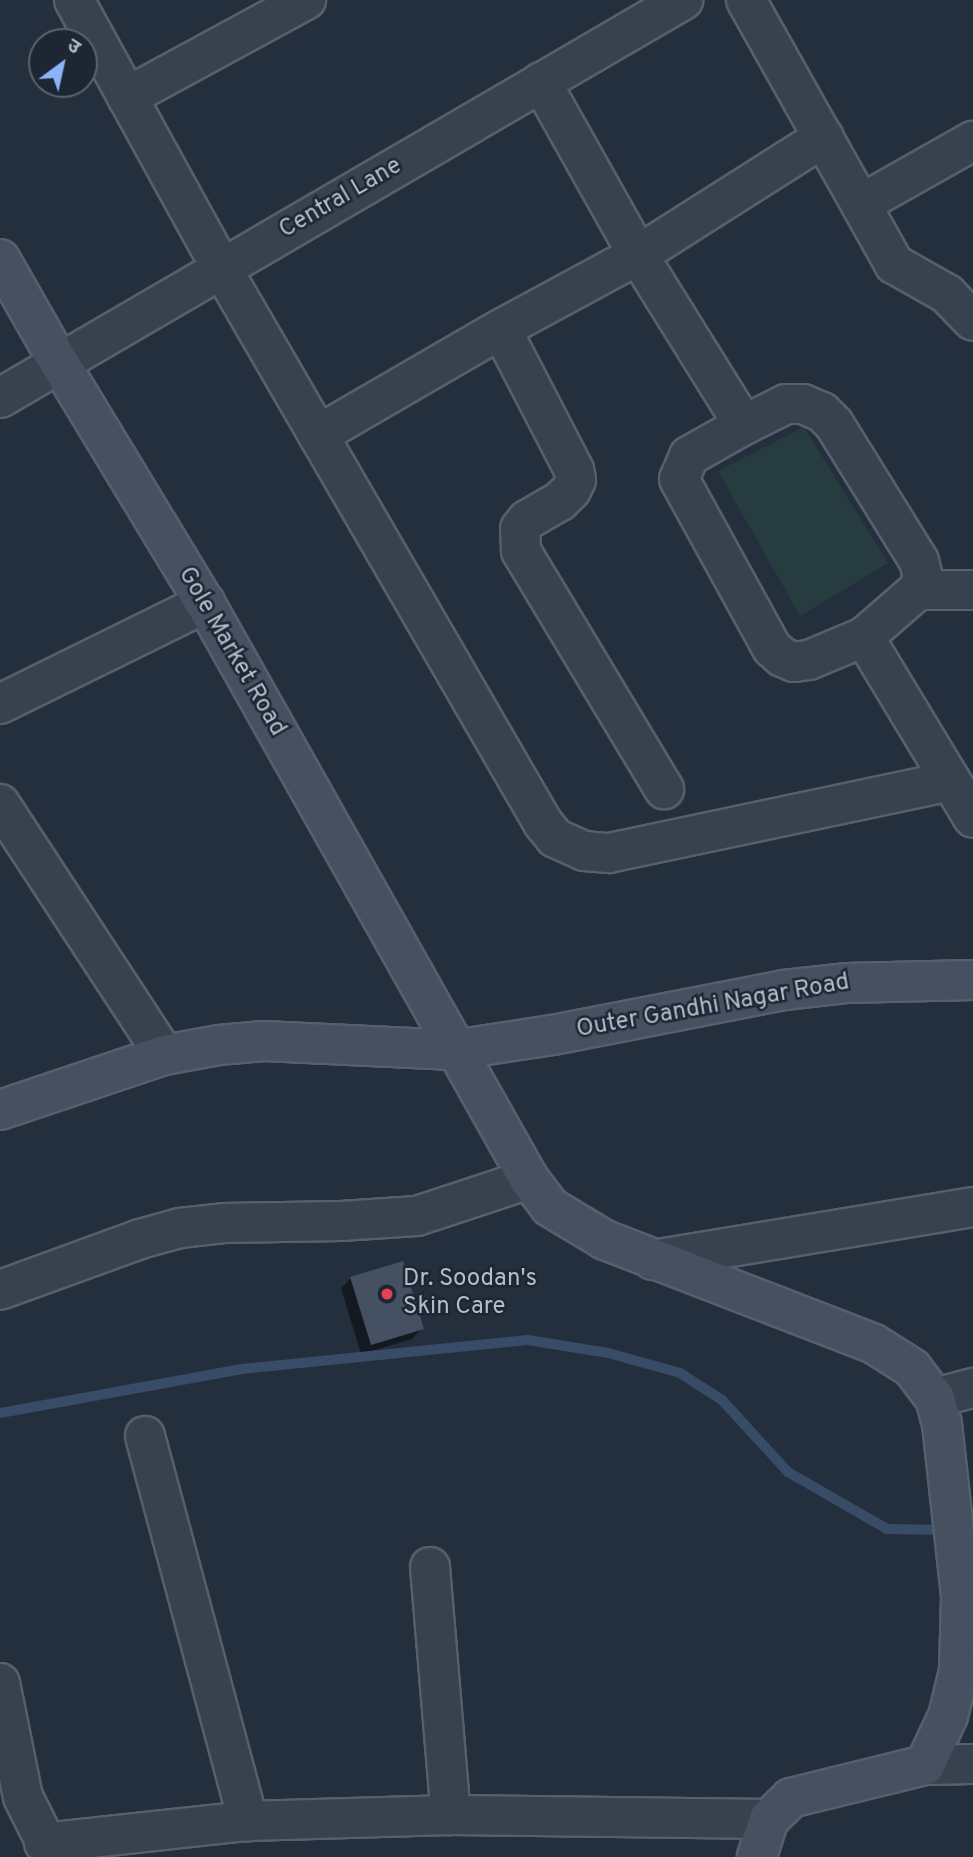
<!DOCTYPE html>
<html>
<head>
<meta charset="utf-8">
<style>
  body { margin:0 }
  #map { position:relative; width:973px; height:1857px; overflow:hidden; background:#242f3e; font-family:Overpass,"Noto Sans Devanagari",sans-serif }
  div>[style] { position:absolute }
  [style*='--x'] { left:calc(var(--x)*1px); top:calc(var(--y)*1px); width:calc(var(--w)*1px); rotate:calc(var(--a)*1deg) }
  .green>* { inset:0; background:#263c3f }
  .shadow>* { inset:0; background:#0007 }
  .stream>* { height:10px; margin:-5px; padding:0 5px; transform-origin:5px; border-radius:5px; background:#394c67 }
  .building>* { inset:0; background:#455162 }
  .roads { filter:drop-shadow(2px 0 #565f6c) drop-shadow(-2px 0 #565f6c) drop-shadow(0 2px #565f6c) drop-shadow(0 -2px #565f6c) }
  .street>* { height:38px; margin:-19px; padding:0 19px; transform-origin:19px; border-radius:19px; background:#38414e }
  .secondary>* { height:38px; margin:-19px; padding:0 19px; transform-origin:19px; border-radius:19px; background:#465061 }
  .dots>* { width:19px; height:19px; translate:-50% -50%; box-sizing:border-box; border:4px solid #1d2633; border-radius:50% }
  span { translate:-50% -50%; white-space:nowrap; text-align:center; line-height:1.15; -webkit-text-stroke:5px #1d2633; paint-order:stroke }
  .street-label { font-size:24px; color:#b4bcc9 }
  .poi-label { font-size:24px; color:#b4bcc9 }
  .left { translate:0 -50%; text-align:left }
  .north { position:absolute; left:28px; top:28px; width:70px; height:70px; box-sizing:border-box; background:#1d2633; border:2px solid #59626f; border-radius:50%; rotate:33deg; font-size:19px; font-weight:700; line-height:28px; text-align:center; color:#b4bcc9 }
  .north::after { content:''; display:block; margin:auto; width:24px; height:32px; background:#8ab4f8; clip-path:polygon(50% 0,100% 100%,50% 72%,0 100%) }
</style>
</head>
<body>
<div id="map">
  <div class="green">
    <div style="clip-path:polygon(804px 427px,888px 563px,800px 616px,718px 471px)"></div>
  </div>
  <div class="shadow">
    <div style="clip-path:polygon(351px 1278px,422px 1328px,412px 1339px,361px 1354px,341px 1288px)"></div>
  </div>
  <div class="stream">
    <div style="--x:0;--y:1413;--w:246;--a:-10.3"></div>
    <div style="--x:242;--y:1369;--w:287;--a:-5.8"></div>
    <div style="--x:528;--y:1340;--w:81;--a:9.2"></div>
    <div style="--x:608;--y:1353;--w:75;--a:15.5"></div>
    <div style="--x:680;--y:1373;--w:50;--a:32.7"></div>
    <div style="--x:722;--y:1400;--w:98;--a:47.5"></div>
    <div style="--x:788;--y:1472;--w:114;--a:29.9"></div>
    <div style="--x:887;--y:1529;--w:57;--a:1"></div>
  </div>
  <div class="building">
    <div style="clip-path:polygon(403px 1261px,424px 1329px,371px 1345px,350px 1277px)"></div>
  </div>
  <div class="roads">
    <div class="street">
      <div style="--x:74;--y:0;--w:307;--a:61.2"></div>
      <div style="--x:222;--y:269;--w:640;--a:59.91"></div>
      <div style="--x:543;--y:823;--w:19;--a:51"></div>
      <div style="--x:555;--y:838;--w:32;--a:24"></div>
      <div style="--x:584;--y:851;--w:25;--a:5"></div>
      <div style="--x:609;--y:853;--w:349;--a:-11.9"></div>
      <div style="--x:746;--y:0;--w:303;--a:60.7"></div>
      <div style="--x:894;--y:264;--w:61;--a:29.5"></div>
      <div style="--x:947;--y:294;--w:37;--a:46"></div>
      <div style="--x:541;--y:82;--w:198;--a:60.7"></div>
      <div style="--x:638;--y:255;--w:200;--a:58.1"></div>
      <div style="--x:744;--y:425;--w:63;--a:150.6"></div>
      <div style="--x:689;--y:456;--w:25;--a:113"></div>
      <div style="--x:679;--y:479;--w:193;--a:61.2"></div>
      <div style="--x:772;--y:648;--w:13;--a:42"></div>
      <div style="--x:782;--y:657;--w:13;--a:23"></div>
      <div style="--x:794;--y:662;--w:15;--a:-8"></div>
      <div style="--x:809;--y:660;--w:60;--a:-22.7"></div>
      <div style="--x:864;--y:637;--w:211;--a:58.9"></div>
      <div style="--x:127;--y:97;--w:204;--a:-28.5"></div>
      <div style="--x:861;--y:204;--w:129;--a:-29.4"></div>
      <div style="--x:501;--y:329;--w:159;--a:62.6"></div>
      <div style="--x:574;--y:470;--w:10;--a:79"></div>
      <div style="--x:576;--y:480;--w:11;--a:117"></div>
      <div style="--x:571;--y:490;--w:16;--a:135"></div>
      <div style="--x:560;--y:501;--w:38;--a:150"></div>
      <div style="--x:527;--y:520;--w:11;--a:128"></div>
      <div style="--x:520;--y:529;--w:22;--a:87"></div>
      <div style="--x:521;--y:551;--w:278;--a:59"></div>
      <div style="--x:0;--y:398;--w:791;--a:-30.23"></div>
      <div style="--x:744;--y:425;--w:47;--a:-26.6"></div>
      <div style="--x:786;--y:404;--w:17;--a:0"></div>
      <div style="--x:803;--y:404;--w:21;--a:23"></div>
      <div style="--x:822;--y:412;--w:17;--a:45"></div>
      <div style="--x:834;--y:424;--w:161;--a:58.2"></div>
      <div style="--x:919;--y:561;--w:16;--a:76"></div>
      <div style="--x:923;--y:577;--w:14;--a:111"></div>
      <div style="--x:918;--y:590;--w:72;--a:139"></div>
      <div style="--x:318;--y:435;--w:211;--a:-30.1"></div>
      <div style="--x:501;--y:329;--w:156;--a:-28.4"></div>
      <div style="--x:638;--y:255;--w:220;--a:-32.4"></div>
      <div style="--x:918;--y:590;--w:55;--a:0"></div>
      <div style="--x:0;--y:704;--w:229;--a:-26.2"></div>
      <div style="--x:0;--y:804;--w:300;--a:56.8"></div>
      <div style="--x:653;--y:1260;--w:324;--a:-9.4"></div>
      <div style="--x:0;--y:1290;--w:149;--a:-20"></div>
      <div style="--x:140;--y:1239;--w:41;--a:-15.4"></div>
      <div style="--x:180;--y:1228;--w:44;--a:-6.5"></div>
      <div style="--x:224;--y:1223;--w:117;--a:-1"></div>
      <div style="--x:341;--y:1221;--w:76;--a:-3.8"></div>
      <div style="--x:417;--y:1216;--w:118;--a:-18.3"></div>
      <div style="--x:935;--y:1398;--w:39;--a:-15"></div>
      <div style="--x:145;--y:1436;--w:399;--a:75"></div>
      <div style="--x:430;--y:1567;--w:249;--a:85.2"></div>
      <div style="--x:0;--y:1683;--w:116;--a:78.6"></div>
      <div style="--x:23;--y:1797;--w:67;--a:63.4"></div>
      <div style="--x:925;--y:1765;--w:48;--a:-1.2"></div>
      <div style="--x:44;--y:1843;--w:205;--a:-6.2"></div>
      <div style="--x:248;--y:1821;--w:203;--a:-1.7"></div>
      <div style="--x:451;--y:1815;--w:318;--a:0.7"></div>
    </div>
    <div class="secondary">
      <div style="--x:0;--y:259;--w:121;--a:60.3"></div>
      <div style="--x:60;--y:364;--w:280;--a:58.8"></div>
      <div style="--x:205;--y:603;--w:661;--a:60.64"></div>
      <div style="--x:529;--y:1179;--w:35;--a:53"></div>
      <div style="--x:550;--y:1207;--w:64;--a:31"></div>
      <div style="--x:605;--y:1240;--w:288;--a:21.1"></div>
      <div style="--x:874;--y:1344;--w:45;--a:32.3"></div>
      <div style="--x:912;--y:1368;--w:38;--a:53"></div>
      <div style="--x:935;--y:1398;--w:27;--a:75"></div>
      <div style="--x:942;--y:1424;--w:173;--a:83.7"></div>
      <div style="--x:961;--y:1596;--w:75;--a:91.5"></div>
      <div style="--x:959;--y:1671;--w:46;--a:103.7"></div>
      <div style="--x:948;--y:1716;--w:54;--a:115.1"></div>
      <div style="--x:925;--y:1765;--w:138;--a:166.2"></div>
      <div style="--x:791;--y:1798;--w:30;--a:136"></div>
      <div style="--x:769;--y:1819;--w:40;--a:108"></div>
      <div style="--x:0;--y:1110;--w:173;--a:-18.5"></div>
      <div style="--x:164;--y:1055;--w:56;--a:-10.3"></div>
      <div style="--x:219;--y:1045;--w:45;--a:-5.1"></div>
      <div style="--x:264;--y:1041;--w:190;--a:2.7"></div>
      <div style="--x:454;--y:1050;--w:105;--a:-8.7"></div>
      <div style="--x:558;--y:1034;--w:230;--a:-11"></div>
      <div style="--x:784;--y:990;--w:62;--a:-6.4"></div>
      <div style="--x:846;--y:983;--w:127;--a:-1.4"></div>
    </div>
  </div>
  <div class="dots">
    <div style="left:387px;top:1294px;background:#e0444e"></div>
  </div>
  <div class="street-label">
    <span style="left:341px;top:199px;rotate:-30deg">Central Lane</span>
    <span style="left:231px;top:652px;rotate:60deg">Gole Market Road</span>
    <span style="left:713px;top:1007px;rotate:-10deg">Outer Gandhi Nagar Road</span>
  </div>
  <div class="poi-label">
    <span class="left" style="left:403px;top:1294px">Dr. Soodan's<br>Skin Care</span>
  </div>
  <div class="north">उ</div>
</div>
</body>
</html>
